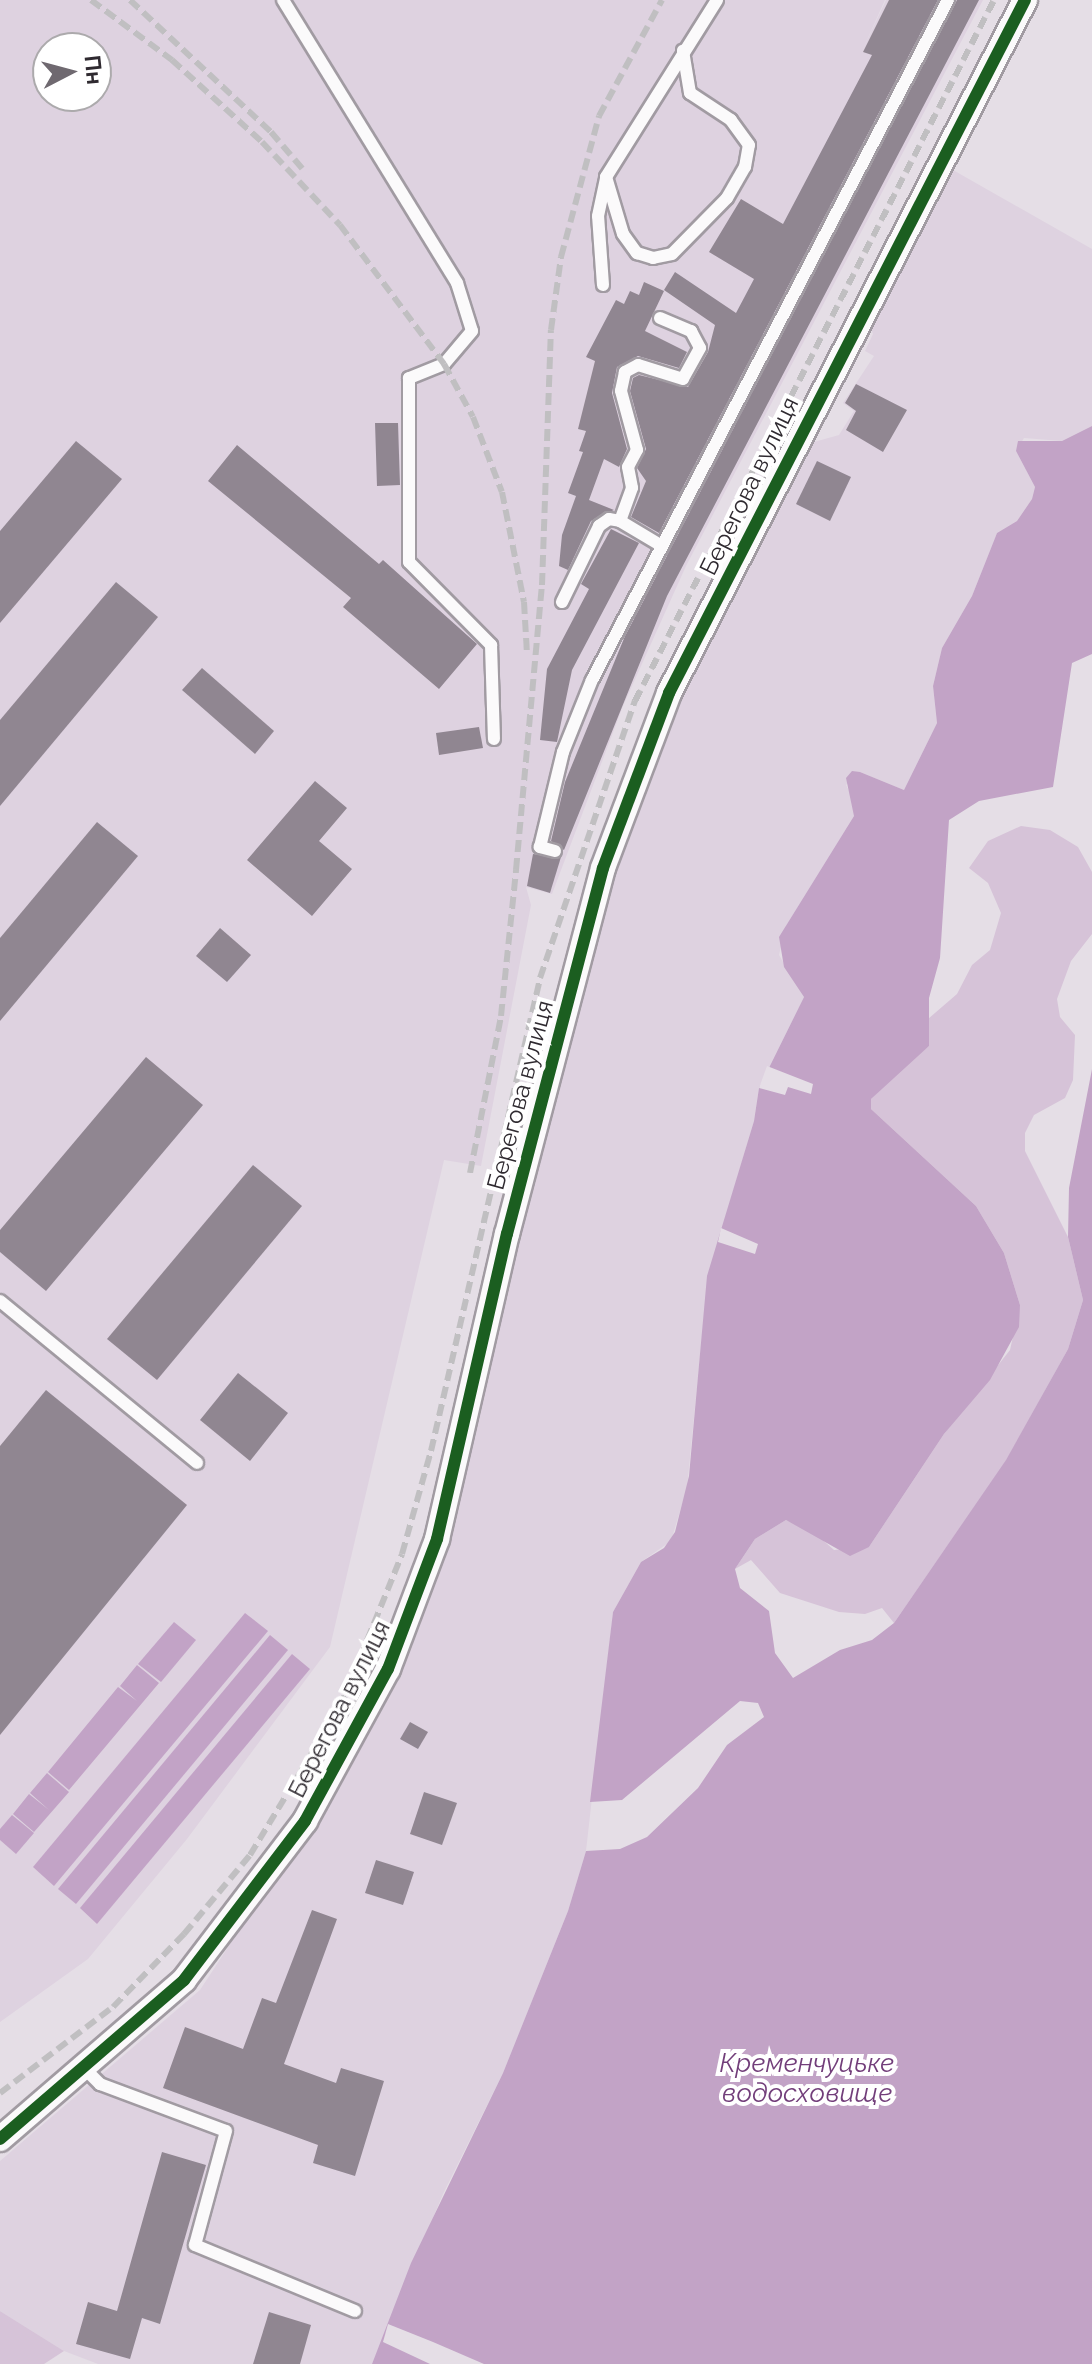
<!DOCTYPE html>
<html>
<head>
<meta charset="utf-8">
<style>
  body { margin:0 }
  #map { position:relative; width:1092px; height:2364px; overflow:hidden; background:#e5dee6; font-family:Raleway,sans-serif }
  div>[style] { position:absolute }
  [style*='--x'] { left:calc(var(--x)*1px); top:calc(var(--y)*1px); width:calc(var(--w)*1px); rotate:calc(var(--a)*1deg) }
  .built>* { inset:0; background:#ded2e0 }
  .green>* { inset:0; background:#d6c3d8 }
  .water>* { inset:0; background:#c2a3c6 }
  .pier>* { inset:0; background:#e5dee6 }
  .building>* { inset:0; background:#908691 }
  .roads { filter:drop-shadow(2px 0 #a19ba2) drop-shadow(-2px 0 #a19ba2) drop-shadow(0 2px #a19ba2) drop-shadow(0 -2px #a19ba2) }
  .lane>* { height:12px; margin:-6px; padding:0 6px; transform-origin:6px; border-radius:6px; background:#fbfafb }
  .street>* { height:24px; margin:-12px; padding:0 12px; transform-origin:12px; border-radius:12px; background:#fbfafb }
  .rail>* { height:6px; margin-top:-3px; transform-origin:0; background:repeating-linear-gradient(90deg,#c0bfc1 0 12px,transparent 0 18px) }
  .cycleway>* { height:12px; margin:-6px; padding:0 6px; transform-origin:6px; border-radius:6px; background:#1b5e20 }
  span { translate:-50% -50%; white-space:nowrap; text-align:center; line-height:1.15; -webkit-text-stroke:8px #fff; paint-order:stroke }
  .street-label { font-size:24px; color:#2f2a30 }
  .water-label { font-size:26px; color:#723e7a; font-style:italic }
  .north { position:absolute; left:32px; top:32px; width:80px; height:80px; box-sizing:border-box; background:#fff; border:2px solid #acaaac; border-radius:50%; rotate:84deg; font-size:22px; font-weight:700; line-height:32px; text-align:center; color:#2f2a30 }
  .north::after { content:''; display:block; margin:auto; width:28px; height:36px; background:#6f6970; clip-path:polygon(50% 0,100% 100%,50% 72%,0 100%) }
</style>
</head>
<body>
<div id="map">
  <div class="built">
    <div style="clip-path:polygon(evenodd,0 0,885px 0,862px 51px,886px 0,983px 0,686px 566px,623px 706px,552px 894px,526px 887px,531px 905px,481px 1166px,444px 1160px,330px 1647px,187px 1839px,88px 1959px,0 2022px,0 0,48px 48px,96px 48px,96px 96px,48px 96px,48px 48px)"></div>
    <div style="clip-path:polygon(953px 170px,1092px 249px,1092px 426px,1062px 441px,1024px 438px,1016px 451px,1035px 487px,1032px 499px,1017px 521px,997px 533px,972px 596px,942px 648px,933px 686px,937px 723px,904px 790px,860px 772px,846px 785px,856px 804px,854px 816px,786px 926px,779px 955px,804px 997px,759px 1088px,754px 1121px,708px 1276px,687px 1488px,671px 1541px,641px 1562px,613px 1612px,586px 1851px,568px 1911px,503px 2073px,443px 2194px,372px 2364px,98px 2364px,64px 2351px,0 2311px,0 2161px,200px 1990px,340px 1776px,412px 1621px,556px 1048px,671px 712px,807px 444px,839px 435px,854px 411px,843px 403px,874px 356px,865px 351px,873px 334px,870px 326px)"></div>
  </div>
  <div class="green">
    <div style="clip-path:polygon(1021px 826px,1050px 830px,1078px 847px,1092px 872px,1092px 934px,1071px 961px,1057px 999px,1060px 1017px,1075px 1035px,1073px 1080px,1065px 1098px,1034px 1115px,1025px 1133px,1025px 1151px,1068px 1237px,1083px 1300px,1068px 1349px,1006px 1461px,894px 1623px,882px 1608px,865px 1614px,839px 1612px,780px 1593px,751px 1560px,735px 1569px,755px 1539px,786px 1520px,816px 1534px,834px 1550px,869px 1547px,944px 1434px,1010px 1350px,1020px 1305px,1004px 1253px,976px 1206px,871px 1109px,871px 1099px,898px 1070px,929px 1046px,928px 1019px,957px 994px,972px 965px,990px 950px,1001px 913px,988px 883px,969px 868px,988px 841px)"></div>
    <div style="clip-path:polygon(0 2311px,64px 2351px,44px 2364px,0 2364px)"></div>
  </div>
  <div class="water">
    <div style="clip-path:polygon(1092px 426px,1092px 654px,1072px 663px,1053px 787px,979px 801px,949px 820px,940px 958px,929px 998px,929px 1046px,871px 1099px,871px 1109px,976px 1206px,1004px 1253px,1020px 1305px,1019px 1327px,990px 1380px,944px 1434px,869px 1547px,850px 1556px,786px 1520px,755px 1539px,735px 1569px,740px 1588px,769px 1611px,775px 1653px,793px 1678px,840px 1650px,872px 1640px,894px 1623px,1006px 1460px,1068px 1349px,1083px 1300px,1068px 1237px,1069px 1188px,1092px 1069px,1092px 2364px,372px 2364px,411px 2263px,503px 2073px,568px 1911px,586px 1851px,620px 1849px,647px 1837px,698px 1788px,727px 1745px,764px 1717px,758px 1703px,740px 1701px,622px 1800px,590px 1802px,613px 1612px,641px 1562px,664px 1548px,675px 1532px,689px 1476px,707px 1276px,754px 1121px,759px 1088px,804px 997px,784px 967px,779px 937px,854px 816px,846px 778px,852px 771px,860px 772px,904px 790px,937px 723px,933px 686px,942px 648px,972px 596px,997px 533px,1017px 521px,1032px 499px,1035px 487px,1016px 451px,1018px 441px,1062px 441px)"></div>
    <div style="clip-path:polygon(245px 1613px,268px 1631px,54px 1886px,33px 1867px)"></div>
    <div style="clip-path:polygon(174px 1622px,196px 1640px,161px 1682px,138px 1664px)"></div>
    <div style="clip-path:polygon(270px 1635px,288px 1650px,76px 1904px,58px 1889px)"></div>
    <div style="clip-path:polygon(292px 1654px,310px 1669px,97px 1924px,80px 1908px)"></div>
    <div style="clip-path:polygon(137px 1665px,159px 1683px,69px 1790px,48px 1772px,118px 1687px,137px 1701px,120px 1686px)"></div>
    <div style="clip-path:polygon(47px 1773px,69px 1792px,34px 1832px,13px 1814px,29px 1794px,49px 1810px,30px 1793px)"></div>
    <div style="clip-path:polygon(12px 1815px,34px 1833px,16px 1854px,0 1840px,0 1829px)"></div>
  </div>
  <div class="pier">
    <div style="clip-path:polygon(767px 1066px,813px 1084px,811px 1094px,788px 1087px,785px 1095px,759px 1088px)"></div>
    <div style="clip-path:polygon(721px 1228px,758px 1244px,755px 1254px,718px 1242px)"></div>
    <div style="clip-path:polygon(388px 2324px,433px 2342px,484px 2364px,430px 2364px,383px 2342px)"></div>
  </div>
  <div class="building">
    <div style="clip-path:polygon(889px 0,938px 0,659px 533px,631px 517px,646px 481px,637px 468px,646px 449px,630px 391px,633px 378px,639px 375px,688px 387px,708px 352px,715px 325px,664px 290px,675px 272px,736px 313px,754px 279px,709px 252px,741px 199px,783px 224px,872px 55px,863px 52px)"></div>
    <div style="clip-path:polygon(957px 0,979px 0,667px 596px,564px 850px,551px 841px,565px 782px,625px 636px)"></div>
    <div style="clip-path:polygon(644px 282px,664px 291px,645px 331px,687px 352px,679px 368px,638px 356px,617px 367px,612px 393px,627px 449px,619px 467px,604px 459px,589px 500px,614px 510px,591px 521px,568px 570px,559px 566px,562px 535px,576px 496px,568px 493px,583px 452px,579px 451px,586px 431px,578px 429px,595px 361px,586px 357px,616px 300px,624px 304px,630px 291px,639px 295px)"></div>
    <div style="clip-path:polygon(856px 384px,907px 410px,883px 452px,846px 430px,856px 411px,845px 403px)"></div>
    <div style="clip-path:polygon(375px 423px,398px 423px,400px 485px,377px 486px)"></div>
    <div style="clip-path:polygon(76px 441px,122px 479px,0 623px,0 531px)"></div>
    <div style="clip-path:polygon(237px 445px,379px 564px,383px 560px,477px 644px,439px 689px,343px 607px,351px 598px,208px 481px)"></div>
    <div style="clip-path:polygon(817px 461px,851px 477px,830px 521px,796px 504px)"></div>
    <div style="clip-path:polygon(611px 529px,639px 543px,572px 670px,557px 742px,540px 740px,547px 669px,589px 589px,581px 584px)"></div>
    <div style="clip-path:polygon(116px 582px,158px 617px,0 806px,0 720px)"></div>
    <div style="clip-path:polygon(202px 668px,274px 731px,255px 754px,182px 690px)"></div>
    <div style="clip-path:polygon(479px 727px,483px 748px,439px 755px,436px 733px)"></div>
    <div style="clip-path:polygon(315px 781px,347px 808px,319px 841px,352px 869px,312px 916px,247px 860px)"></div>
    <div style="clip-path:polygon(97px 822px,138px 856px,0 1021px,0 938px)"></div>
    <div style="clip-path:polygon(533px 854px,561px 857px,550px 893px,527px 886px)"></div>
    <div style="clip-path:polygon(220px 928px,251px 955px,227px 982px,196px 956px)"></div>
    <div style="clip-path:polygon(146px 1057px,203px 1105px,46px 1291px,0 1252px,0 1230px)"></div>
    <div style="clip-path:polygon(253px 1165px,302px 1206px,157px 1380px,107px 1339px)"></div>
    <div style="clip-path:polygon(238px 1373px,288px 1413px,250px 1461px,200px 1420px)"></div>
    <div style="clip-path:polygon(46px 1390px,187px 1505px,0 1735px,0 1446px)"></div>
    <div style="clip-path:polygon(410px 1722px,428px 1732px,418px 1749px,400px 1739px)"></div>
    <div style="clip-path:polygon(424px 1792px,457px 1803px,442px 1845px,410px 1834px)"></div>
    <div style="clip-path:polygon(376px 1860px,414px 1872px,403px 1905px,365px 1893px)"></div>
    <div style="clip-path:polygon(312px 1910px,337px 1919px,284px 2064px,336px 2083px,341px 2068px,384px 2081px,355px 2176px,313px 2163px,318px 2145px,163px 2088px,185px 2027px,243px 2049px,262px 1998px,276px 2003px)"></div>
    <div style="clip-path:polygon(162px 2152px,206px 2165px,160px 2324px,142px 2318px,130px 2359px,76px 2344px,88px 2302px,117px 2311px)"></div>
    <div style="clip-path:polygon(269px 2312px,311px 2325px,300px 2364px,253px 2364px)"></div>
  </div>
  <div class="roads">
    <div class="lane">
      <div style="--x:283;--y:0;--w:332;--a:58.4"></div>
      <div style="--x:457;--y:283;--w:50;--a:72.6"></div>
      <div style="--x:472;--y:331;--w:43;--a:130.3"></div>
      <div style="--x:444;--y:364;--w:38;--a:158"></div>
      <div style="--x:409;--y:378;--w:184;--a:90"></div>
      <div style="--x:409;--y:562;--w:117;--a:45.3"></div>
      <div style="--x:491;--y:645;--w:94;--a:88.2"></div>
      <div style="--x:606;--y:177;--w:59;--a:73.4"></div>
      <div style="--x:623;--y:234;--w:24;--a:54"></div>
      <div style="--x:637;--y:253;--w:17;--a:17"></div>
      <div style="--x:653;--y:258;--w:19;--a:-12"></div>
      <div style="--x:672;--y:254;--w:78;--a:-45.5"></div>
      <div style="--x:727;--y:198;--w:36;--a:-60"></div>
      <div style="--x:745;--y:167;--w:22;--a:-80"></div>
      <div style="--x:749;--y:145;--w:31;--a:-126"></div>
      <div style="--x:731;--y:120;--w:49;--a:-146.6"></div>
      <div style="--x:690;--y:93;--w:43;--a:-99.5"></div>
      <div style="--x:603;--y:285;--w:69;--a:-94.1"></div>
      <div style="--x:598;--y:216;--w:40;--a:-78"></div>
      <div style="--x:606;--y:177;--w:209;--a:-57.9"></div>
      <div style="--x:660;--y:318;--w:34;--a:23"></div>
      <div style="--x:691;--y:331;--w:19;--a:62"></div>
      <div style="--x:700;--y:348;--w:35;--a:119"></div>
      <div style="--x:683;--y:379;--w:47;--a:-162.7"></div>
      <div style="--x:638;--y:365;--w:15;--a:152"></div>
      <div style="--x:625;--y:372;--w:19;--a:102"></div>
      <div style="--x:621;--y:391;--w:61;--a:74.8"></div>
      <div style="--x:637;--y:450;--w:19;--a:118"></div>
      <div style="--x:628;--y:467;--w:21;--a:79"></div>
      <div style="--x:632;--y:488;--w:35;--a:110"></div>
      <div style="--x:620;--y:521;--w:49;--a:30.8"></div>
      <div style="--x:562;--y:602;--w:85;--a:-64"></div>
      <div style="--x:599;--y:526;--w:12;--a:-35"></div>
      <div style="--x:609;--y:519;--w:11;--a:10"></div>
      <div style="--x:555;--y:851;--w:16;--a:-165"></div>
      <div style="--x:540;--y:847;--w:98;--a:-76.4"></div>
      <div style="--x:563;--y:752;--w:78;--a:-68.1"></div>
      <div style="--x:592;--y:680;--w:768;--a:-62.37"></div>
      <div style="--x:0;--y:1301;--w:255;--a:39.4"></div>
      <div style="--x:84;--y:2068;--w:23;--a:45"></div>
      <div style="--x:100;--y:2084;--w:134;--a:20.5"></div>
      <div style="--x:226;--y:2131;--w:118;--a:105.2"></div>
      <div style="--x:195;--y:2245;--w:173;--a:22.4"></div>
    </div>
    <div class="street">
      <div style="--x:0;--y:2139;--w:243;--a:-40.8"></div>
      <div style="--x:184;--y:1980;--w:200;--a:-52.7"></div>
      <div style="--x:305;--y:1821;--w:173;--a:-61.4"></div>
      <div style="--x:388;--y:1669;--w:139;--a:-69.3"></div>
      <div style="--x:437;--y:1539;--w:313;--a:-77.1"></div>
      <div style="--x:507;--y:1234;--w:378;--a:-75.3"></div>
      <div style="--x:603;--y:868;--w:187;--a:-69.3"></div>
      <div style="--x:669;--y:693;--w:779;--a:-62.81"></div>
    </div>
  </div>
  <div class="rail">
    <div style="--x:91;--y:0;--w:101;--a:36.5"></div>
    <div style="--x:172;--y:60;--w:122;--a:42.3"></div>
    <div style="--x:262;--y:142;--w:114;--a:46.8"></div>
    <div style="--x:340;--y:225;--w:174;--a:53.2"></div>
    <div style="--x:444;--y:364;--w:60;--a:61.3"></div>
    <div style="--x:473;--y:417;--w:80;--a:68.9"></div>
    <div style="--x:502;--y:492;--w:112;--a:78.7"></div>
    <div style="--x:524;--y:602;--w:52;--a:86.7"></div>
    <div style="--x:130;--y:0;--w:193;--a:43.1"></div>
    <div style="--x:271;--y:132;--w:54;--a:49.5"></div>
    <div style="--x:470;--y:1173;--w:160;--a:-78.8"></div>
    <div style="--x:501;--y:1016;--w:147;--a:-84.1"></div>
    <div style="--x:516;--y:870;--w:286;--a:-84.8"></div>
    <div style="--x:542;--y:585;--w:255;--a:-88"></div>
    <div style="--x:551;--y:330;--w:74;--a:-82.2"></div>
    <div style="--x:561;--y:257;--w:146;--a:-74.9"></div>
    <div style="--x:599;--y:116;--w:132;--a:-61.5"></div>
    <div style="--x:0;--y:2093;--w:142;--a:-37.3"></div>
    <div style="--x:113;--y:2007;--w:102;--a:-45.8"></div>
    <div style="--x:184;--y:1934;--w:103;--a:-50.1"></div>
    <div style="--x:250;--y:1855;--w:173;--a:-58.7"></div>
    <div style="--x:340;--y:1707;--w:165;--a:-67.9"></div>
    <div style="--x:402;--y:1554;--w:107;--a:-74.3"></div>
    <div style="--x:431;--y:1451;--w:485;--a:-77"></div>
    <div style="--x:540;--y:978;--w:293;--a:-71.1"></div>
    <div style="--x:635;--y:701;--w:788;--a:-62.88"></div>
  </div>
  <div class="cycleway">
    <div style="--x:0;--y:2139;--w:243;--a:-40.8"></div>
    <div style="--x:184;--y:1980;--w:200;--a:-52.7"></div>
    <div style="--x:305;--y:1821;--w:173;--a:-61.4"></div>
    <div style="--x:388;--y:1669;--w:139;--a:-69.3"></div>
    <div style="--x:437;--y:1539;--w:313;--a:-77.1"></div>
    <div style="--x:507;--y:1234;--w:378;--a:-75.3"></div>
    <div style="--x:603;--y:868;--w:187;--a:-69.3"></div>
    <div style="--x:669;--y:693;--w:779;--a:-62.81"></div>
  </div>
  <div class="street-label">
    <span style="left:749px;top:486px;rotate:-64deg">Берегова вулиця</span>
    <span style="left:520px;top:1095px;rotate:-75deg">Берегова вулиця</span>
    <span style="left:339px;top:1709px;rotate:-63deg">Берегова вулиця</span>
  </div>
  <div class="water-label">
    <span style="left:807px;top:2079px">Кременчуцьке<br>водосховище</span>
  </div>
  <div class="north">Пн</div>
</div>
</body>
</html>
